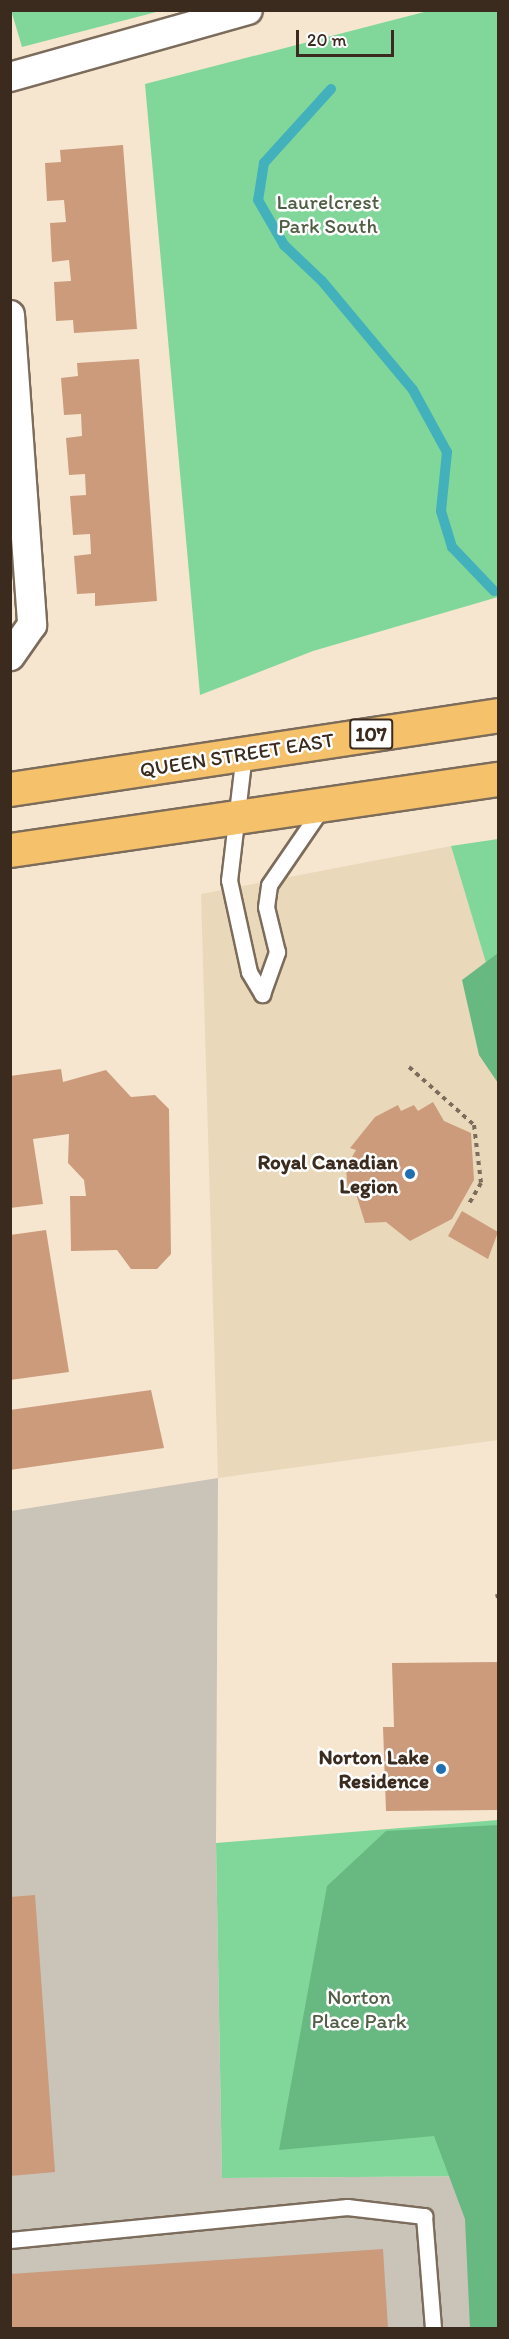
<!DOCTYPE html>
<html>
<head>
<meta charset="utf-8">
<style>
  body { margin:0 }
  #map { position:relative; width:509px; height:2339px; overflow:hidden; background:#f6e6d0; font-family:Itim,sans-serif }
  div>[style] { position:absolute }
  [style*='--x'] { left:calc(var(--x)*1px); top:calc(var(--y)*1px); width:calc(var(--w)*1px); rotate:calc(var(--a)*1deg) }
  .built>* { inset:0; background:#ead8ba }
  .industrial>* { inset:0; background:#cac3b8 }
  .green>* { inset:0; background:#81d79a }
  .forest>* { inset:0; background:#68b882 }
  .stream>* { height:10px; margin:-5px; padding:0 5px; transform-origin:5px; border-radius:5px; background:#42b1bc }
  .building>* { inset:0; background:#cb9b7c }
  .path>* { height:4px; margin-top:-2px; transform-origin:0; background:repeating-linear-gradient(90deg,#7c6c5c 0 4.5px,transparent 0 9px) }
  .roads { filter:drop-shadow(2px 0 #7c6c5c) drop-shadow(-2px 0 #7c6c5c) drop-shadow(0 2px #7c6c5c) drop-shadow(0 -2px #7c6c5c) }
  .service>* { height:15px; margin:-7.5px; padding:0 7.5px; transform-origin:7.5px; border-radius:7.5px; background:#fff }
  .minor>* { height:28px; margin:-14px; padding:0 14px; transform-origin:14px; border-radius:14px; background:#fff }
  .primary>* { height:33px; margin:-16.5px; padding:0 16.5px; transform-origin:16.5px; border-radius:16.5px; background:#f6c16b }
  .dots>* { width:16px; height:16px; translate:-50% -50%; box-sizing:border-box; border:3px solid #fff; border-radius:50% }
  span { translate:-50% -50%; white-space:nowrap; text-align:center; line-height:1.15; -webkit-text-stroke:5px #fff; paint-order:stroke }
  .shield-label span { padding:2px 4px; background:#fff; border:2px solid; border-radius:4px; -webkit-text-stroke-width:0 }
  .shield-label { font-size:20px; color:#3b2a1e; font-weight:700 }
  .park-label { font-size:21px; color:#505e43 }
  .street-label { font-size:21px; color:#3b2a1e }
  .poi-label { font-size:21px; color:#3b2a1e; font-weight:700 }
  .right { translate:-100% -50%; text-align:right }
  .frame { position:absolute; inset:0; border:12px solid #3b2a1e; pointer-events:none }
  .scale { position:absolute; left:296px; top:30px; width:98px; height:27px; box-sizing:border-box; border:3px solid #3b2a1e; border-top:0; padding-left:8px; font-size:18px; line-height:21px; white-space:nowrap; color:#3b2a1e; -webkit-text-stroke:4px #fff; paint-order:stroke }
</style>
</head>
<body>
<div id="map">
  <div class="built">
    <div style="clip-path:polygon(451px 846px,498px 1003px,498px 1440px,218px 1478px,201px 894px)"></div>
  </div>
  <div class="industrial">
    <div style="clip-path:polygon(218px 1478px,216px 1843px,222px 2178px,490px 2176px,498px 2328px,11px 2328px,11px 1511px)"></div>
  </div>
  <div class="green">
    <div style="clip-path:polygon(11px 10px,160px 10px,160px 11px,22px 47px)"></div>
    <div style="clip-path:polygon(428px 11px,498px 11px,498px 597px,313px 651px,200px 695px,145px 84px)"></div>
    <div style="clip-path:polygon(498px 839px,498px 1003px,451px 846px)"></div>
    <div style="clip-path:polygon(498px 1820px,498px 2255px,490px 2176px,222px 2178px,216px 1843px)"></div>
  </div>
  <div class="forest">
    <div style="clip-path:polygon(498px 953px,498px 1083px,479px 1055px,462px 980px)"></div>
    <div style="clip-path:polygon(498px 1825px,498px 2328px,470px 2328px,465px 2219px,434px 2136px,279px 2150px,327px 1886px,386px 1831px)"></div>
  </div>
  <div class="stream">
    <div style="--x:331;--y:89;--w:100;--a:132.2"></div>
    <div style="--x:264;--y:163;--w:37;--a:99"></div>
    <div style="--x:258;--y:200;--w:52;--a:60"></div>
    <div style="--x:284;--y:245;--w:52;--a:43.5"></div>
    <div style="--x:322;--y:281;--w:142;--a:50.1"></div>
    <div style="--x:413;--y:390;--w:71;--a:61.3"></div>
    <div style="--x:447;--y:452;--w:59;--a:95.8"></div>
    <div style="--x:441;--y:511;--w:38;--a:73"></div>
    <div style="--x:452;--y:547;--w:61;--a:46.3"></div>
  </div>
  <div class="building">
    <div style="clip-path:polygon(123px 145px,137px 329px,74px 333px,73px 320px,56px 321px,54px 282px,71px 281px,69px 260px,52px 262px,50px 223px,66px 222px,64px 200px,47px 201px,45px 163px,61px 162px,60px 150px)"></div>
    <div style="clip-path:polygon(139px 359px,157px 601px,95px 606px,95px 593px,77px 594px,74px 556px,91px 554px,90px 534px,73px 535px,70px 496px,86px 495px,85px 474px,69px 475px,66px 438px,82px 436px,81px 414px,64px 415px,61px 378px,78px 376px,77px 363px)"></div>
    <div style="clip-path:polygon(61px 1069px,63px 1082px,106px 1070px,131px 1097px,155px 1095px,169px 1109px,171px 1254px,157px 1269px,131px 1269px,117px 1250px,71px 1251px,70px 1196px,86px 1196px,84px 1180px,68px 1163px,69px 1134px,33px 1139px,43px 1204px,10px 1208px,10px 1076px)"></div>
    <div style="clip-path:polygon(433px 1102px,444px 1121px,471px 1133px,474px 1180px,452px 1219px,410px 1241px,386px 1222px,365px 1223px,356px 1194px,348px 1194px,346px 1167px,356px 1150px,350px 1148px,375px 1117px,398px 1105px,401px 1111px,414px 1105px,418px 1111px)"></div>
    <div style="clip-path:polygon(462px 1211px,498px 1232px,488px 1259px,448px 1236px)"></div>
    <div style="clip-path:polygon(46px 1230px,69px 1372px,10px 1380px,10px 1235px)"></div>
    <div style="clip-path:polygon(151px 1390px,164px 1448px,10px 1470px,10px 1410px)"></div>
    <div style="clip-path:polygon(498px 1662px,498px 1810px,386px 1811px,383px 1727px,394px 1727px,392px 1663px)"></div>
    <div style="clip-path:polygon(35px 1895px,55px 2172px,10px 2176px,10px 1897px)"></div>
    <div style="clip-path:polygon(383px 2249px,388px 2328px,10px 2328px,10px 2274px)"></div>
  </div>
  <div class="path">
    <div style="--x:409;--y:1067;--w:87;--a:41.7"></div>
    <div style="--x:474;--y:1125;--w:58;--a:83.1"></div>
    <div style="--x:481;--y:1183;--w:24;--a:120"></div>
    <div style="--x:497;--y:1594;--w:4;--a:76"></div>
  </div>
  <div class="roads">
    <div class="service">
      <div style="--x:244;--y:753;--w:128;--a:96.7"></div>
      <div style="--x:229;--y:880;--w:94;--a:77.7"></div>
      <div style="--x:249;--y:972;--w:26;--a:59"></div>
      <div style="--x:262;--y:994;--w:45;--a:-70.3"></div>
      <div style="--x:277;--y:952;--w:46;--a:-103.7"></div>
      <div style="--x:266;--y:907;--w:22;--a:-82"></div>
      <div style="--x:269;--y:885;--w:93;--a:-55.5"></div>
      <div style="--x:10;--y:2240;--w:339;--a:-5.6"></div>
      <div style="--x:347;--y:2207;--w:78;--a:6.7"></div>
      <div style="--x:424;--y:2216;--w:112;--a:85.4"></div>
    </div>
    <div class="minor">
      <div style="--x:10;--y:77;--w:247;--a:-15.7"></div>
      <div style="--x:10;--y:315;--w:311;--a:85.9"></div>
      <div style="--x:32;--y:625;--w:38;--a:125"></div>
    </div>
    <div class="primary">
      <div style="--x:10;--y:789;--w:494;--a:-8.6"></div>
      <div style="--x:10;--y:850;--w:493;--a:-8.3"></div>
    </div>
  </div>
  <div class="dots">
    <div style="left:410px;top:1174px;background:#1f6fb2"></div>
    <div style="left:441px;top:1769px;background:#1f6fb2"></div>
  </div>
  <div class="shield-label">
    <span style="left:371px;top:734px">107</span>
  </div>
  <div class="park-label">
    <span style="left:328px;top:214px">Laurelcrest<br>Park South</span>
    <span style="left:359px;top:2009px">Norton<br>Place Park</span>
  </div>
  <div class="street-label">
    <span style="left:237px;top:755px;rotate:-9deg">QUEEN STREET EAST</span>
  </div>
  <div class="poi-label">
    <span class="right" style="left:398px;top:1174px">Royal Canadian<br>Legion</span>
    <span class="right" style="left:429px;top:1769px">Norton Lake<br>Residence</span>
  </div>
  <div class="frame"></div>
  <div class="scale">20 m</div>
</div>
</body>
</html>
